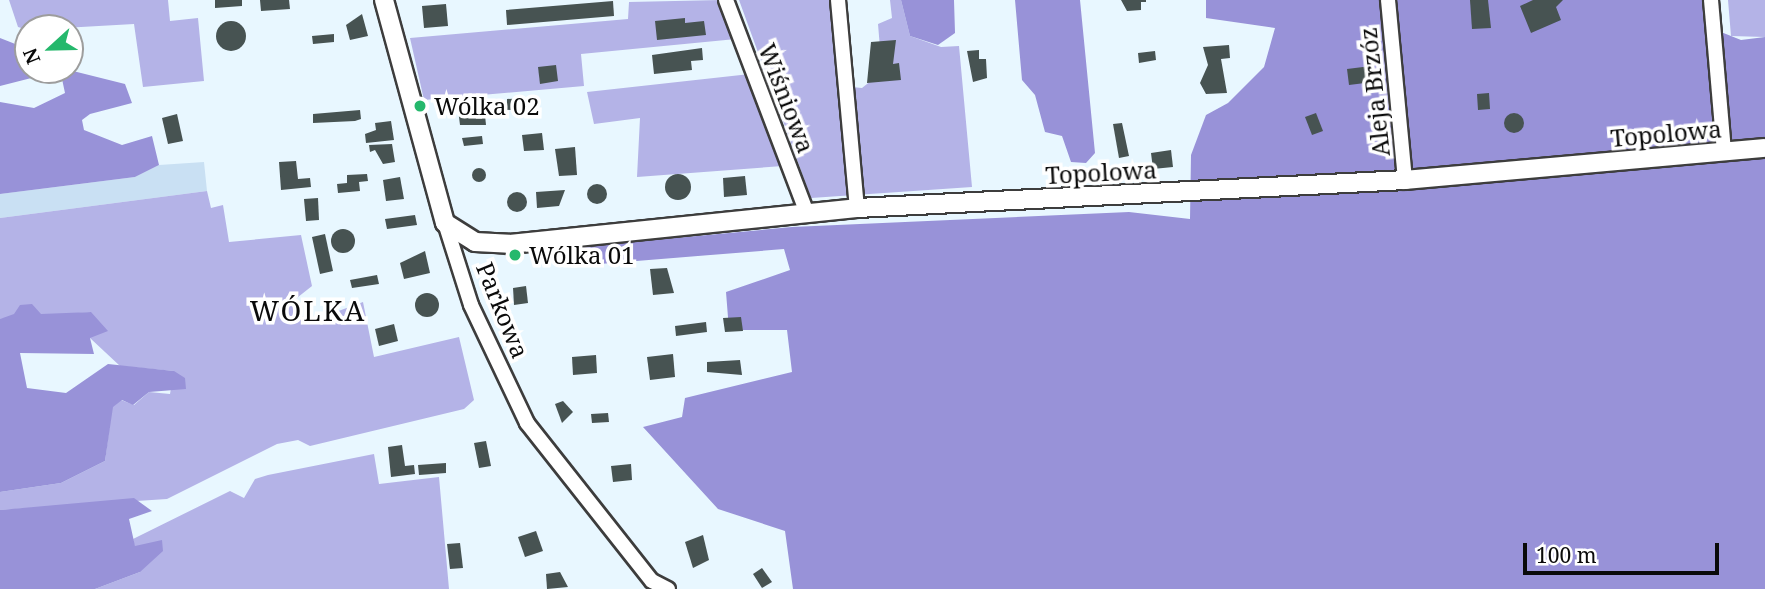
<!DOCTYPE html>
<html>
<head>
<meta charset="utf-8">
<style>
  body { margin:0 }
  #map { position:relative; width:1765px; height:589px; overflow:hidden; background:#e8f7ff; font-family:"Noto Serif",serif }
  div>[style] { position:absolute }
  [style*='--x'] { left:calc(var(--x)*1px); top:calc(var(--y)*1px); width:calc(var(--w)*1px); rotate:calc(var(--a)*1deg) }
  .farmland>* { inset:0; background:#c9e0f3 }
  .green>* { inset:0; background:#b4b3e7 }
  .forest>* { inset:0; background:#9892d8 }
  .building>* { inset:0; background:#475352 }
  .round { border-radius:50% }
  .roads { filter:drop-shadow(2px 0 #3d3d3d) drop-shadow(-2px 0 #3d3d3d) drop-shadow(0 2px #3d3d3d) drop-shadow(0 -2px #3d3d3d) }
  .minor>* { height:14px; margin:-7px; padding:0 7px; transform-origin:7px; border-radius:7px; background:#fff }
  .tertiary>* { height:18px; margin:-9px; padding:0 9px; transform-origin:9px; border-radius:9px; background:#fff }
  .dots>* { width:19px; height:19px; translate:-50% -50%; box-sizing:border-box; border:4px solid #fff; border-radius:50% }
  span { translate:-50% -50%; white-space:nowrap; text-align:center; line-height:1.15; -webkit-text-stroke:7px #fff; paint-order:stroke }
  .street-label { font-size:24px; color:#0a0a0a }
  .poi-label { font-size:24px; color:#0a0a0a }
  .left { translate:0 -50%; text-align:left }
  .quarter-label { font-size:28px; color:#0a0a0a; letter-spacing:2px }
  .north { position:absolute; left:14px; top:14px; width:70px; height:70px; box-sizing:border-box; background:#fff; border:2px solid #9d9d9d; border-radius:50%; rotate:248deg; font-size:19px; font-weight:700; line-height:28px; text-align:center; color:#0a0a0a }
  .north::after { content:''; display:block; margin:auto; width:24px; height:32px; background:#25b86c; clip-path:polygon(50% 0,100% 100%,50% 72%,0 100%) }
  .scale { position:absolute; left:1523px; top:543px; width:196px; height:32px; box-sizing:border-box; border:4px solid #0a0a0a; border-top:0; padding-left:9px; font-size:21px; line-height:24px; white-space:nowrap; color:#0a0a0a; -webkit-text-stroke:5px #fff; paint-order:stroke }
</style>
</head>
<body>
<div id="map">
  <div class="farmland">
    <div style="clip-path:polygon(204px 162px,207px 191px,0 218px,0 194px,135px 177px,159px 165px)"></div>
  </div>
  <div class="green">
    <div style="clip-path:polygon(9px 0,168px 0,170px 21px,198px 18px,204px 81px,143px 87px,134px 24px,28px 30px,18px 27px)"></div>
    <div style="clip-path:polygon(721px 0,736px 39px,581px 54px,584px 86px,424px 100px,410px 38px,628px 19px,629px 2px)"></div>
    <div style="clip-path:polygon(739px 0,832px 0,842px 86px,862px 88px,882px 72px,878px 24px,892px 18px,890px 0,901px 0,910px 36px,941px 47px,959px 46px,972px 187px,811px 198px)"></div>
    <div style="clip-path:polygon(1728px 0,1765px 0,1765px 37px,1731px 36px)"></div>
    <div style="clip-path:polygon(750px 74px,783px 166px,637px 177px,640px 118px,594px 124px,587px 92px)"></div>
    <div style="clip-path:polygon(207px 191px,211px 208px,223px 205px,229px 242px,301px 235px,312px 286px,293px 301px,300px 316px,322px 317px,363px 302px,374px 357px,459px 337px,474px 400px,464px 409px,310px 446px,298px 440px,277px 444px,167px 499px,0 510px,0 492px,61px 483px,105px 461px,112px 407px,121px 400px,134px 405px,149px 392px,170px 394px,174px 371px,120px 366px,90px 338px,91px 312px,0 319px,0 218px)"></div>
    <div style="clip-path:polygon(374px 454px,379px 484px,439px 477px,449px 589px,95px 589px,140px 572px,133px 539px,230px 491px,244px 498px,255px 479px,268px 475px)"></div>
  </div>
  <div class="forest">
    <div style="clip-path:polygon(901px 0,954px 0,955px 33px,938px 45px,910px 36px)"></div>
    <div style="clip-path:polygon(1015px 0,1080px 0,1095px 153px,1086px 163px,1071px 162px,1062px 136px,1045px 132px,1035px 95px,1022px 80px)"></div>
    <div style="clip-path:polygon(1206px 0,1712px 0,1716px 30px,1741px 40px,1765px 37px,1765px 589px,793px 589px,785px 531px,718px 509px,643px 427px,682px 417px,685px 398px,792px 372px,787px 330px,729px 330px,726px 292px,790px 270px,784px 249px,575px 266px,568px 248px,792px 227px,1129px 212px,1190px 219px,1191px 155px,1206px 115px,1228px 103px,1264px 67px,1275px 28px,1206px 18px)"></div>
    <div style="clip-path:polygon(0 38px,28px 49px,28px 70px,47px 74px,0 86px)"></div>
    <div style="clip-path:polygon(69px 70px,125px 84px,132px 103px,90px 114px,82px 120px,84px 130px,122px 145px,152px 136px,159px 165px,135px 177px,0 194px,0 102px,34px 108px,65px 93px,62px 79px)"></div>
    <div style="clip-path:polygon(32px 304px,41px 314px,91px 312px,108px 331px,90px 338px,94px 354px,20px 353px,27px 388px,66px 393px,108px 364px,174px 371px,185px 378px,186px 389px,149px 392px,133px 405px,122px 400px,113px 407px,105px 461px,61px 483px,0 492px,0 319px,14px 314px,20px 305px)"></div>
    <div style="clip-path:polygon(134px 498px,152px 511px,129px 519px,135px 546px,162px 540px,163px 551px,140px 572px,95px 589px,0 589px,0 510px)"></div>
  </div>
  <div class="building">
    <div style="clip-path:polygon(215px 0,242px 0,242px 6px,215px 8px)"></div>
    <div style="clip-path:polygon(260px 0,289px 0,290px 9px,261px 11px)"></div>
    <div style="clip-path:polygon(1121px 0,1146px 0,1146px 2px,1141px 2px,1141px 10px,1127px 11px)"></div>
    <div style="clip-path:polygon(1470px 0,1488px 0,1491px 28px,1472px 29px)"></div>
    <div style="clip-path:polygon(1533px 0,1563px 0,1556px 7px,1561px 20px,1531px 33px,1520px 6px)"></div>
    <div style="clip-path:polygon(613px 1px,614px 16px,507px 25px,506px 10px)"></div>
    <div style="clip-path:polygon(446px 4px,448px 26px,424px 28px,422px 6px)"></div>
    <div style="clip-path:polygon(362px 14px,368px 36px,350px 40px,346px 25px)"></div>
    <div style="clip-path:polygon(685px 18px,685px 23px,704px 21px,706px 35px,657px 40px,655px 21px)"></div>
    <div class="round" style="left:216px;top:21px;width:30px;height:30px"></div>
    <div style="clip-path:polygon(334px 34px,334px 42px,313px 44px,312px 36px)"></div>
    <div style="clip-path:polygon(896px 40px,893px 64px,899px 63px,901px 80px,867px 83px,871px 42px)"></div>
    <div style="clip-path:polygon(1229px 45px,1230px 58px,1221px 59px,1227px 93px,1206px 94px,1200px 83px,1208px 65px,1203px 47px)"></div>
    <div style="clip-path:polygon(702px 48px,703px 60px,691px 61px,692px 70px,654px 74px,652px 55px)"></div>
    <div style="clip-path:polygon(979px 50px,979px 59px,986px 59px,987px 78px,973px 82px,967px 51px)"></div>
    <div style="clip-path:polygon(1155px 51px,1156px 60px,1139px 63px,1138px 53px)"></div>
    <div style="clip-path:polygon(556px 65px,558px 81px,540px 84px,538px 67px)"></div>
    <div style="clip-path:polygon(1371px 66px,1373px 82px,1349px 85px,1347px 69px)"></div>
    <div style="clip-path:polygon(1489px 93px,1490px 109px,1478px 110px,1477px 94px)"></div>
    <div style="clip-path:polygon(527px 98px,528px 109px,507px 110px,507px 99px)"></div>
    <div style="clip-path:polygon(476px 106px,484px 106px,486px 125px,460px 125px,458px 109px)"></div>
    <div style="clip-path:polygon(360px 110px,361px 119px,355px 121px,313px 123px,313px 114px)"></div>
    <div style="clip-path:polygon(1316px 113px,1323px 131px,1312px 135px,1305px 117px)"></div>
    <div class="round" style="left:1504px;top:113px;width:20px;height:20px"></div>
    <div style="clip-path:polygon(177px 114px,183px 141px,168px 144px,162px 118px)"></div>
    <div style="clip-path:polygon(391px 121px,394px 140px,366px 143px,365px 134px,376px 130px,375px 123px)"></div>
    <div style="clip-path:polygon(1122px 123px,1129px 156px,1119px 158px,1113px 124px)"></div>
    <div style="clip-path:polygon(542px 133px,544px 150px,524px 151px,522px 135px)"></div>
    <div style="clip-path:polygon(482px 136px,483px 144px,464px 146px,462px 138px)"></div>
    <div style="clip-path:polygon(392px 144px,395px 162px,383px 164px,375px 150px,370px 152px,369px 145px)"></div>
    <div style="clip-path:polygon(575px 147px,577px 175px,559px 176px,555px 149px)"></div>
    <div style="clip-path:polygon(1171px 150px,1173px 167px,1153px 169px,1151px 153px)"></div>
    <div style="clip-path:polygon(296px 161px,298px 179px,310px 178px,311px 187px,281px 190px,279px 162px)"></div>
    <div class="round" style="left:472px;top:168px;width:14px;height:14px"></div>
    <div style="clip-path:polygon(367px 174px,368px 181px,359px 182px,360px 191px,338px 193px,337px 184px,347px 183px,347px 175px)"></div>
    <div class="round" style="left:665px;top:174px;width:26px;height:26px"></div>
    <div style="clip-path:polygon(745px 176px,747px 195px,724px 197px,723px 178px)"></div>
    <div style="clip-path:polygon(400px 177px,404px 199px,386px 201px,383px 180px)"></div>
    <div class="round" style="left:587px;top:184px;width:20px;height:20px"></div>
    <div style="clip-path:polygon(565px 190px,559px 206px,537px 208px,536px 192px)"></div>
    <div class="round" style="left:507px;top:192px;width:20px;height:20px"></div>
    <div style="clip-path:polygon(318px 198px,319px 220px,306px 221px,304px 199px)"></div>
    <div style="clip-path:polygon(415px 215px,417px 225px,387px 229px,385px 219px)"></div>
    <div class="round" style="left:331px;top:229px;width:24px;height:24px"></div>
    <div style="clip-path:polygon(325px 234px,333px 271px,320px 274px,312px 237px)"></div>
    <div style="clip-path:polygon(425px 251px,430px 273px,404px 279px,400px 263px)"></div>
    <div style="clip-path:polygon(667px 268px,674px 293px,653px 295px,650px 269px)"></div>
    <div style="clip-path:polygon(377px 275px,379px 284px,352px 288px,350px 280px)"></div>
    <div style="clip-path:polygon(526px 286px,528px 303px,514px 305px,513px 288px)"></div>
    <div class="round" style="left:415px;top:293px;width:24px;height:24px"></div>
    <div style="clip-path:polygon(741px 317px,743px 331px,725px 332px,723px 318px)"></div>
    <div style="clip-path:polygon(706px 322px,707px 332px,676px 336px,675px 326px)"></div>
    <div style="clip-path:polygon(394px 324px,398px 341px,379px 346px,375px 329px)"></div>
    <div style="clip-path:polygon(673px 354px,675px 377px,650px 380px,647px 357px)"></div>
    <div style="clip-path:polygon(596px 355px,597px 373px,573px 375px,572px 357px)"></div>
    <div style="clip-path:polygon(740px 360px,742px 375px,707px 372px,707px 362px)"></div>
    <div style="clip-path:polygon(563px 401px,573px 412px,562px 423px,555px 404px)"></div>
    <div style="clip-path:polygon(608px 413px,609px 422px,592px 423px,591px 414px)"></div>
    <div style="clip-path:polygon(486px 441px,491px 466px,479px 468px,474px 443px)"></div>
    <div style="clip-path:polygon(402px 445px,405px 466px,414px 465px,415px 474px,391px 477px,388px 447px)"></div>
    <div style="clip-path:polygon(446px 463px,446px 473px,419px 475px,418px 465px)"></div>
    <div style="clip-path:polygon(631px 464px,632px 480px,613px 482px,611px 466px)"></div>
    <div style="clip-path:polygon(536px 531px,543px 551px,525px 557px,518px 537px)"></div>
    <div style="clip-path:polygon(703px 535px,709px 560px,693px 568px,685px 542px)"></div>
    <div style="clip-path:polygon(460px 543px,463px 568px,450px 569px,447px 544px)"></div>
    <div style="clip-path:polygon(762px 568px,772px 582px,762px 588px,753px 574px)"></div>
    <div style="clip-path:polygon(560px 572px,568px 587px,547px 589px,546px 574px)"></div>
  </div>
  <div class="roads">
    <div class="minor">
      <div style="--x:726;--y:0;--w:226;--a:69.2"></div>
      <div style="--x:838;--y:0;--w:209;--a:84.8"></div>
      <div style="--x:1388;--y:0;--w:181;--a:84.6"></div>
      <div style="--x:1711;--y:0;--w:153;--a:85.1"></div>
      <div style="--x:445;--y:223;--w:86;--a:72.4"></div>
      <div style="--x:471;--y:305;--w:131;--a:64.6"></div>
      <div style="--x:527;--y:423;--w:201;--a:51.7"></div>
      <div style="--x:652;--y:581;--w:18;--a:27"></div>
    </div>
    <div class="tertiary">
      <div style="--x:384;--y:0;--w:231;--a:74.7"></div>
      <div style="--x:445;--y:223;--w:36;--a:32"></div>
      <div style="--x:475;--y:242;--w:34;--a:3"></div>
      <div style="--x:509;--y:244;--w:350;--a:-5.9"></div>
      <div style="--x:857;--y:208;--w:549;--a:-2.92"></div>
      <div style="--x:1405;--y:180;--w:361;--a:-5.1"></div>
    </div>
  </div>
  <div class="dots">
    <div style="left:420px;top:106px;background:#25b86c"></div>
    <div style="left:515px;top:255px;background:#25b86c"></div>
  </div>
  <div class="street-label">
    <span style="left:1374px;top:92px;rotate:-96deg">Aleja Brzóz</span>
    <span style="left:787px;top:98px;rotate:69deg">Wiśniowa</span>
    <span style="left:1666px;top:133px;rotate:-5deg">Topolowa</span>
    <span style="left:1101px;top:172px;rotate:-3deg">Topolowa</span>
    <span style="left:503px;top:310px;rotate:68deg">Parkowa</span>
  </div>
  <div class="poi-label">
    <span class="left" style="left:434px;top:106px">Wólka 02</span>
    <span class="left" style="left:529px;top:255px">Wólka 01</span>
  </div>
  <div class="quarter-label">
    <span style="left:308px;top:310px">WÓLKA</span>
  </div>
  <div class="north">N</div>
  <div class="scale">100 m</div>
</div>
</body>
</html>
